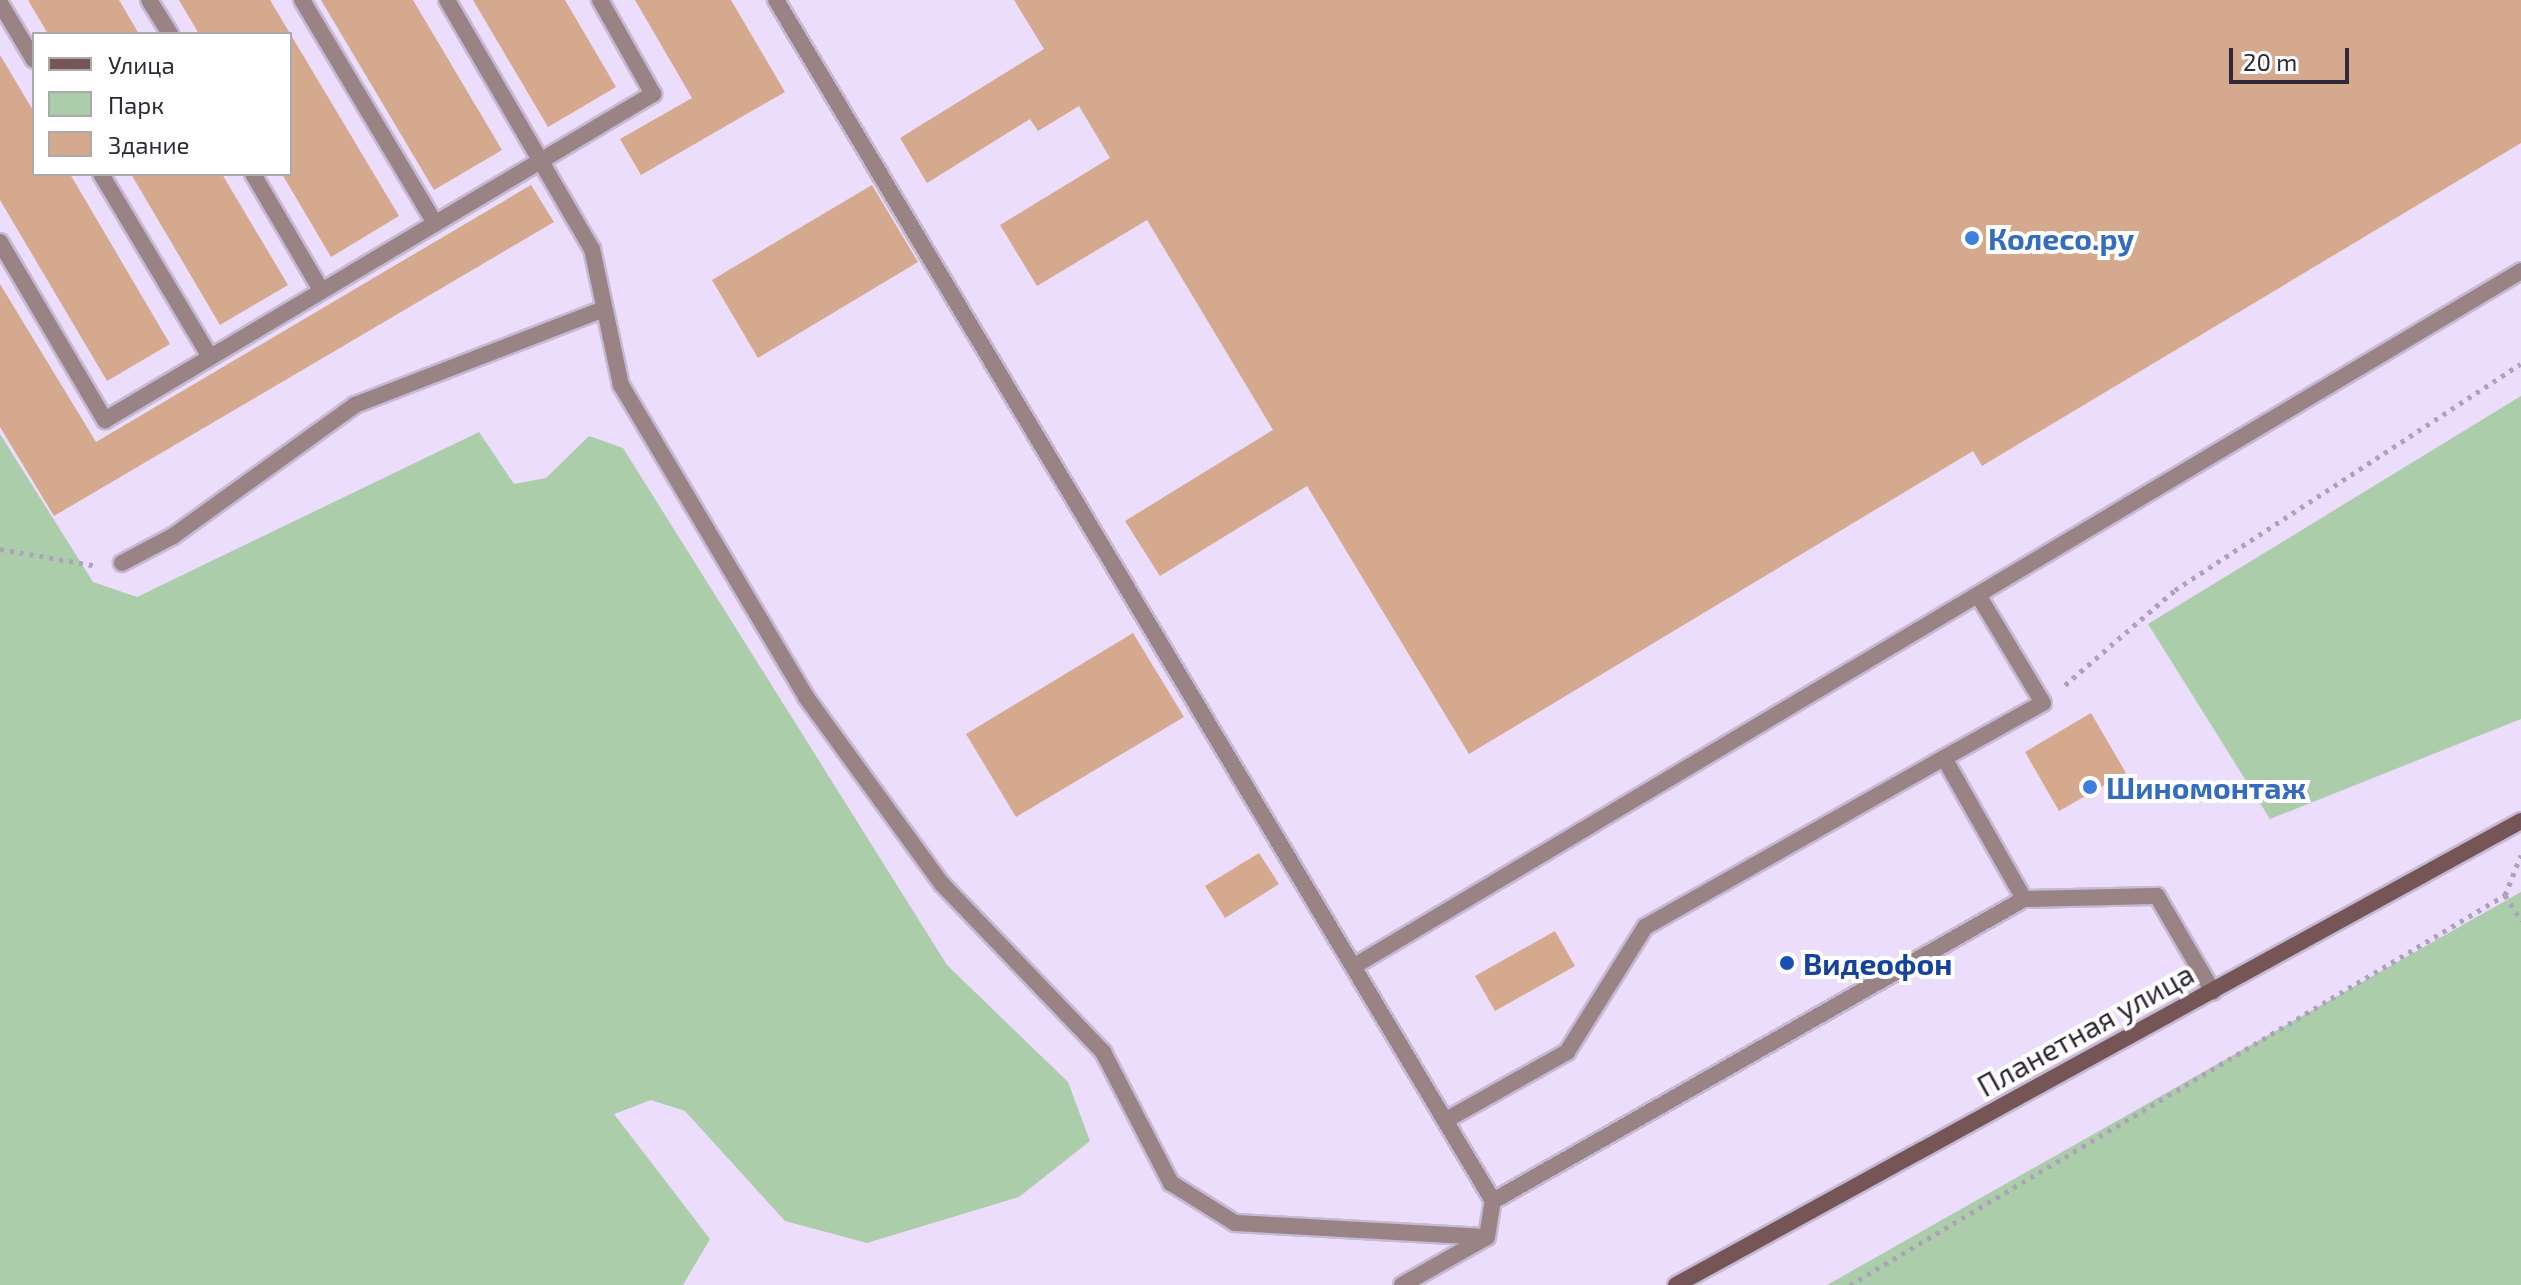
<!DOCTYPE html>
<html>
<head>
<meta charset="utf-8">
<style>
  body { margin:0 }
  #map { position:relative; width:2521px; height:1285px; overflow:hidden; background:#ecddfc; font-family:"Exo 2",sans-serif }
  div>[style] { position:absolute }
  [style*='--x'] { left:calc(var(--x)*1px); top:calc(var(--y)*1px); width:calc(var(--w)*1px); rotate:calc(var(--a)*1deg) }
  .green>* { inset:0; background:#abcdaa }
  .building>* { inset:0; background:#d5a98e }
  .path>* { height:5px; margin-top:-2.5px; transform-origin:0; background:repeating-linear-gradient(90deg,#aea2bb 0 4px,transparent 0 10px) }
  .roads { filter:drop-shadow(2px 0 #c6b9d4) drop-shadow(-2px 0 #c6b9d4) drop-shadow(0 2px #c6b9d4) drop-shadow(0 -2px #c6b9d4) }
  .lane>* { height:16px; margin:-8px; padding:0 8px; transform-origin:8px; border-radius:8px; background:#9a8384 }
  .secondary>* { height:16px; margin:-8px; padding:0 8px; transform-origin:8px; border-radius:8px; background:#765557 }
  .dots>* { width:22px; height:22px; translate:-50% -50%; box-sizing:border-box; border:4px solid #fff; border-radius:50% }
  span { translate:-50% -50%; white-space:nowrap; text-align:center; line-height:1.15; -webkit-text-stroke:8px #fff; paint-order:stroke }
  .shop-label { font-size:30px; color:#366cbe; font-weight:700 }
  .left { translate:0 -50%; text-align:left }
  .transit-label { font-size:30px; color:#164399; font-weight:700 }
  .street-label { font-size:30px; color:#2f2935 }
  .legend { position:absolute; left:32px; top:32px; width:260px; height:144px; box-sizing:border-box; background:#fff; border:2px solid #aca9ae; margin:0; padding:10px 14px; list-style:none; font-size:24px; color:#2f2935 }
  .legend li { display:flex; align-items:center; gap:16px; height:40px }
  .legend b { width:40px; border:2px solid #aca9ae }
  .scale { position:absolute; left:2229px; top:48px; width:120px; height:36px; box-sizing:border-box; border:4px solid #2f2935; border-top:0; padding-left:10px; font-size:24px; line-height:28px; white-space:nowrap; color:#2f2935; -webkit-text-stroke:6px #fff; paint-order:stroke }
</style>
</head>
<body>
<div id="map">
  <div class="green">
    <div style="clip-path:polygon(2521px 396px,2521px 719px,2270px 819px,2148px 624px)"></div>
    <div style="clip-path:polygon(479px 432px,514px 484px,546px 478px,589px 436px,623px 448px,947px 965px,1068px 1082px,1090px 1141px,1019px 1197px,867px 1243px,785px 1221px,685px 1111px,651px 1100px,614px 1114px,710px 1239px,683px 1285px,0 1285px,0 434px,93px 582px,137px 597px)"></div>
    <div style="clip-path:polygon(2521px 892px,2521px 1285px,1827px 1285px)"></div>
  </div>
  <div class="building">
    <div style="clip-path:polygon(28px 0,119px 0,139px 34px,48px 34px)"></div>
    <div style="clip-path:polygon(179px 0,270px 0,399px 216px,331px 257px,282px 174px,290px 174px,290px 34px,199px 34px)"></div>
    <div style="clip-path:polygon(321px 0,413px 0,502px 150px,434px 190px)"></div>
    <div style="clip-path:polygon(473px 0,565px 0,616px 87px,548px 127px)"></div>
    <div style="clip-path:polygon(635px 0,731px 0,785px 92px,641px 175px,620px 139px,692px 98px)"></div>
    <div style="clip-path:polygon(1014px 0,2521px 0,2521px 143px,1982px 466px,1973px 451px,1469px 754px,1307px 486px,1160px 576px,1125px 521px,1273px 430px,1147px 220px,1037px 286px,1000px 225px,1110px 158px,1079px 106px,1038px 131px,1030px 119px,927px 183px,900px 138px,1044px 49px)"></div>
    <div style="clip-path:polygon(0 55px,34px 112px,34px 174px,70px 174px,170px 344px,107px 381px,0 200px)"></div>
    <div style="clip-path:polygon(131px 174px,222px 174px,288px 285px,220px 325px)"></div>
    <div style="clip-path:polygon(531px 185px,554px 222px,54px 516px,0 427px,0 284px,96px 442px)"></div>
    <div style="clip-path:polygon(872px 185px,918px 262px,758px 358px,712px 280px)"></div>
    <div style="clip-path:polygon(1133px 633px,1184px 717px,1016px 817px,966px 734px)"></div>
    <div style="clip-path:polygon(2091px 713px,2126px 773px,2059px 811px,2025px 752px)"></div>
    <div style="clip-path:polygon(1259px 853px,1279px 884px,1225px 918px,1205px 886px)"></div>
    <div style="clip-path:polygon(1555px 931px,1575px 966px,1495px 1011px,1475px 976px)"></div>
  </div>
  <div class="path">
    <div style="--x:0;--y:549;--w:98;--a:9.9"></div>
    <div style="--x:2065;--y:685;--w:145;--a:-40.8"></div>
    <div style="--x:2175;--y:590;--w:413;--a:-33.2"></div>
    <div style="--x:2505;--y:895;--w:31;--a:58"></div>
    <div style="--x:1850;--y:1285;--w:762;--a:-30.77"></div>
    <div style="--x:2505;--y:895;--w:43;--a:-68.2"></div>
  </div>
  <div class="roads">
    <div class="lane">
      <div style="--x:149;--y:0;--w:40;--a:58"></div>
      <div style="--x:302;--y:0;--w:260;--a:59.2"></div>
      <div style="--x:447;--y:0;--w:288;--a:59.8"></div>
      <div style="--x:592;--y:249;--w:139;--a:78"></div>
      <div style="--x:621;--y:385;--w:363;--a:59.3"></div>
      <div style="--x:806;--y:697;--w:231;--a:54"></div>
      <div style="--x:942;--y:884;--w:233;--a:46.2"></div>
      <div style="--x:1103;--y:1052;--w:148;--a:62.6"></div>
      <div style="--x:1171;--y:1183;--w:75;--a:32"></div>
      <div style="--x:1235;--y:1223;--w:252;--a:3.2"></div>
      <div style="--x:776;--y:0;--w:1399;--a:59.16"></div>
      <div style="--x:0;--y:3;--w:66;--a:59.2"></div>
      <div style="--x:101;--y:174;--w:213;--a:59.2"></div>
      <div style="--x:253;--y:174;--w:134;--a:59.6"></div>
      <div style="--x:0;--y:242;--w:207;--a:59.5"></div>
      <div style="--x:105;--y:420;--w:638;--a:-30.75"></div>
      <div style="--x:653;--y:94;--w:108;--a:-119.4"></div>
      <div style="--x:122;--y:563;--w:58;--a:-27.9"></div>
      <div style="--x:173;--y:536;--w:224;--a:-35.7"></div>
      <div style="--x:355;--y:405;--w:267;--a:-21.1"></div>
      <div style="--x:1944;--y:758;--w:113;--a:-29.1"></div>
      <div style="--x:2043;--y:703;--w:126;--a:-121"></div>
      <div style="--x:1356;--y:965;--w:1356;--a:-30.78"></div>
      <div style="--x:1446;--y:1120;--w:139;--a:-29.3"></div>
      <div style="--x:1567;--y:1052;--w:147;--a:-58"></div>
      <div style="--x:1645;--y:927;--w:343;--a:-29.5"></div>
      <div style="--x:1944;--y:758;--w:162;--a:60.4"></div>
      <div style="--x:1487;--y:1237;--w:36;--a:-81"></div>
      <div style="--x:1493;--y:1201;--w:611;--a:-29.63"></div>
      <div style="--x:2024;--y:899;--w:133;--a:-1.3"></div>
      <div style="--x:2157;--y:896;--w:111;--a:59.7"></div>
      <div style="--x:1402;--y:1285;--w:95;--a:-29.5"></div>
    </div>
    <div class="secondary">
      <div style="--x:1676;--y:1285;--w:964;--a:-28.77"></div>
    </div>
  </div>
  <div class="dots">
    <div style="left:1972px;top:238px;background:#3f7fe0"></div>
    <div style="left:2090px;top:787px;background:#3f7fe0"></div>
    <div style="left:1787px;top:963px;background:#1a4fb4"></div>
  </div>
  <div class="shop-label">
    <span class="left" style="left:1988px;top:238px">Колесо.ру</span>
    <span class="left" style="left:2106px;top:787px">Шиномонтаж</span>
  </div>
  <div class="transit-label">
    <span class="left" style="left:1803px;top:963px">Видеофон</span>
  </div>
  <div class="street-label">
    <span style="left:2085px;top:1029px;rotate:-29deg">Планетная улица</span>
  </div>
  <ul class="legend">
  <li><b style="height:10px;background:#765557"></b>Улица</li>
  <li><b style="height:22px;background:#abcdaa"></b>Парк</li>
  <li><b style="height:22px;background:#d5a98e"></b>Здание</li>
  </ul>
  <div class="scale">20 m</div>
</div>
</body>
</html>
